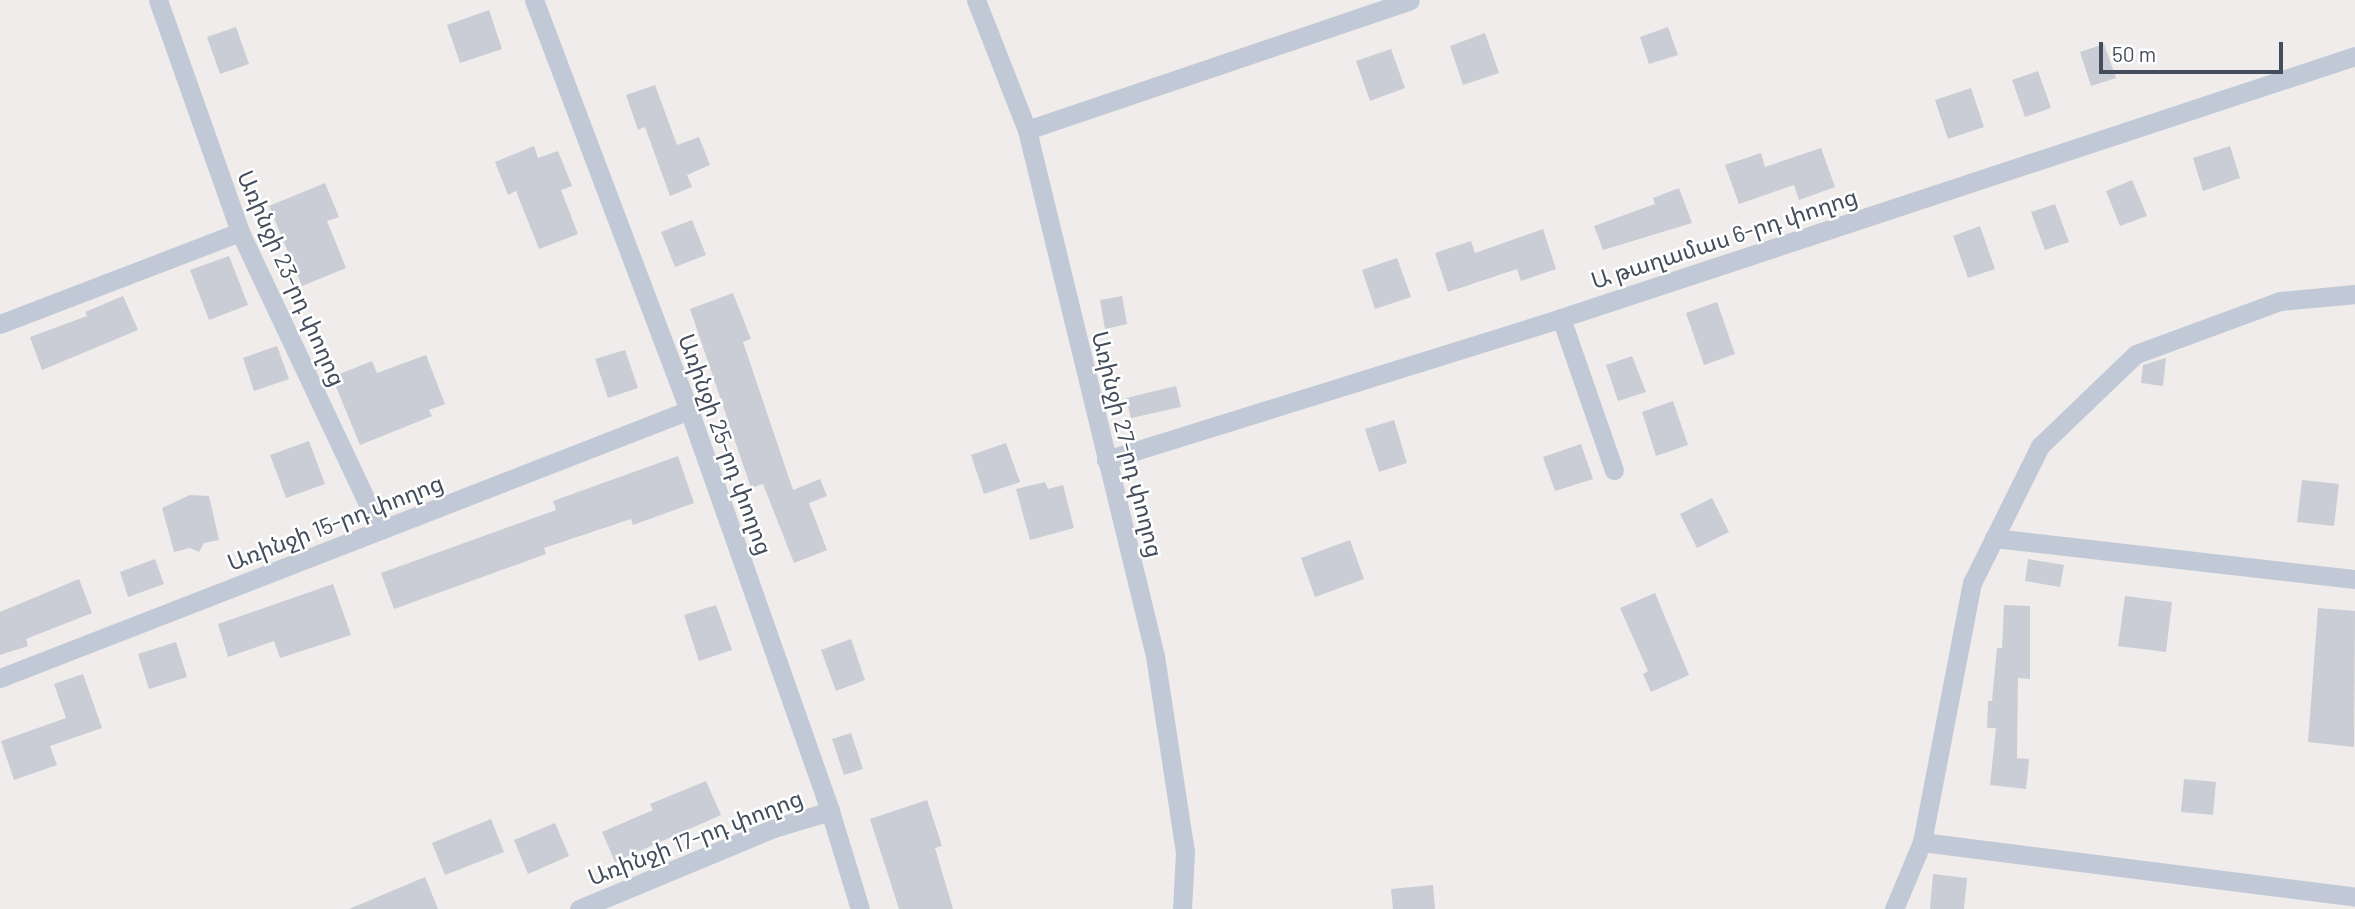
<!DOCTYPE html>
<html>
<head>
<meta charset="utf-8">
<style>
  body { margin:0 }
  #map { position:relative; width:2355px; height:909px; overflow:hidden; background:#efeceb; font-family:Barlow,"Noto Sans Armenian",sans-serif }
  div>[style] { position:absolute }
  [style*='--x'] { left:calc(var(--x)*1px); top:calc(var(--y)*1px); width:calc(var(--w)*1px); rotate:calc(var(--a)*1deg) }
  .building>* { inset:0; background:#cacdd5 }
  .street>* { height:19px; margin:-9.5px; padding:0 9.5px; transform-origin:9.5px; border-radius:9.5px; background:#c0c9d5 }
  span { translate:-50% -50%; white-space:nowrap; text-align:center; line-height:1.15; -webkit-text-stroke:5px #fff; paint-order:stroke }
  .street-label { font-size:23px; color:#434d5b }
  .scale { position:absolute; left:2099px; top:42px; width:184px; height:32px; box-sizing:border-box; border:4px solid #434d5b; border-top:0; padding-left:9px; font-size:21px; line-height:24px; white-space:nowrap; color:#434d5b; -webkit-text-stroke:5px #fff; paint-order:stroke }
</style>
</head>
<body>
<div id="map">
  <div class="building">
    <div style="clip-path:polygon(489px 10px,502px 49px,460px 63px,447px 25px)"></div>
    <div style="clip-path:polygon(236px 27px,249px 64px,220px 74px,207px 37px)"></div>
    <div style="clip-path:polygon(1668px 27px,1678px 55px,1649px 64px,1640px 37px)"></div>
    <div style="clip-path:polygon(1485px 33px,1499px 73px,1463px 85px,1450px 46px)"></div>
    <div style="clip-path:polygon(2104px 44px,2116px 78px,2091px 86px,2080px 52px)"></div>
    <div style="clip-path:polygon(1391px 49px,1405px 88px,1370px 101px,1356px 61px)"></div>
    <div style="clip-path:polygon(2038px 71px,2051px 108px,2025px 117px,2012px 80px)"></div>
    <div style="clip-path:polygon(655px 85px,677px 145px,699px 137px,710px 165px,687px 175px,692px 187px,670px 196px,645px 127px,638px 130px,626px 95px)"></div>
    <div style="clip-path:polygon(1971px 88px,1984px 127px,1948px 139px,1935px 100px)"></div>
    <div style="clip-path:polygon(534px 146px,538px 158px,558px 151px,572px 186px,561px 190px,578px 234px,539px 249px,516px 191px,508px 195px,495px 162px)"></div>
    <div style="clip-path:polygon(2230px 146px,2240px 178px,2203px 191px,2193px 158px)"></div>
    <div style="clip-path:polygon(1821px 148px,1835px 187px,1799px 200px,1794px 185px,1739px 204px,1725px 165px,1761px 153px,1765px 167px)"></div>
    <div style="clip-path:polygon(2132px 180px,2147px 216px,2120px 226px,2106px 191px)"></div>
    <div style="clip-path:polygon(325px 183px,339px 217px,327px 221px,346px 268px,302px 286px,269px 206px)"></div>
    <div style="clip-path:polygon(1679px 188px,1692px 223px,1603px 250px,1594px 226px,1655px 204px,1653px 198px)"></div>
    <div style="clip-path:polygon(2055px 204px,2069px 242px,2045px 250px,2031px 212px)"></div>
    <div style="clip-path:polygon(692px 220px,706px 255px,675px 267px,661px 232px)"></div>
    <div style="clip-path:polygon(1980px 226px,1995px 269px,1968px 278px,1953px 236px)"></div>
    <div style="clip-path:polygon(1543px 229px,1556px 269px,1521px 281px,1517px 269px,1448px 292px,1435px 253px,1471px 241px,1475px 253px)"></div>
    <div style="clip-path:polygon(229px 256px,248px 305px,209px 320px,190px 270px)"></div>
    <div style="clip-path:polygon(1397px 258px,1411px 297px,1375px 309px,1362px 270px)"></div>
    <div style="clip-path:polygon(733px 293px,751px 339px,743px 342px,793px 490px,820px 479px,827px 496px,809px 503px,827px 550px,794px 563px,763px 484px,751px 488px,690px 309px)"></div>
    <div style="clip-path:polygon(123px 296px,138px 330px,42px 370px,30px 337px,87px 316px,85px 312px)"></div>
    <div style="clip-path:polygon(1122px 296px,1127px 324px,1105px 329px,1100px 300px)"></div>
    <div style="clip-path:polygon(1717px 302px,1735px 354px,1704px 365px,1686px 313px)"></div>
    <div style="clip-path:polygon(277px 346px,289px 379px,254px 391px,243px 358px)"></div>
    <div style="clip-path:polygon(625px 350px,638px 388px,608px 398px,595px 359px)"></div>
    <div style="clip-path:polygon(426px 355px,445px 404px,429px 410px,432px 416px,360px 445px,332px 377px,372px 361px,377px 373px)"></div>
    <div style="clip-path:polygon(1632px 356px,1646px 392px,1618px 401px,1606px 365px)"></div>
    <div style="clip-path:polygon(2166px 358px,2163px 386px,2141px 383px,2143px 365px)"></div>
    <div style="clip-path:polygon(1176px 386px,1181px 407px,1131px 418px,1126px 398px)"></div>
    <div style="clip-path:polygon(1673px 401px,1688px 445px,1656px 456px,1642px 412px)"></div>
    <div style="clip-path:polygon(1394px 420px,1407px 463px,1379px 472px,1365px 429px)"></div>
    <div style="clip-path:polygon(309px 441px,325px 484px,286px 498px,270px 455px)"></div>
    <div style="clip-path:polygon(1006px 443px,1020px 482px,984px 494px,971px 455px)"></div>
    <div style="clip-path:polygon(1581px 444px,1593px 479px,1555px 491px,1543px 457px)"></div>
    <div style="clip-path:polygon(678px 456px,694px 503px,633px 525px,631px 519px,544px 548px,546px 554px,394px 609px,381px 573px,556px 510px,553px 501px)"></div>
    <div style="clip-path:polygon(2302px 480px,2339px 484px,2334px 526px,2297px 522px)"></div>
    <div style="clip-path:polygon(1045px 482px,1048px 489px,1063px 485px,1074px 528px,1030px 540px,1016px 489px)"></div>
    <div style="clip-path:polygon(190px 495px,209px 496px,219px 540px,204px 543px,199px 552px,190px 548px,174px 552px,162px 508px)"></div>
    <div style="clip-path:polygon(1712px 498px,1729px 532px,1697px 548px,1680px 514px)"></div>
    <div style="clip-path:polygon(1350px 540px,1364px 579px,1315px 597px,1301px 558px)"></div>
    <div style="clip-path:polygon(155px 559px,164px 584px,128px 597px,120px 572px)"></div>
    <div style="clip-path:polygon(2028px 559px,2064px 565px,2060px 587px,2025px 581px)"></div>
    <div style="clip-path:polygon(79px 579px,92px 613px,26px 639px,28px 646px,0 655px,0 612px)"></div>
    <div style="clip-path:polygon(333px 584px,351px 635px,280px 658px,274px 641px,228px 657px,218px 624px)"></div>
    <div style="clip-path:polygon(1655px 593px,1689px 675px,1651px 692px,1643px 674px,1648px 671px,1620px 608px)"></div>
    <div style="clip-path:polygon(2125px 596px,2172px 602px,2166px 652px,2118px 646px)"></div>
    <div style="clip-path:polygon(716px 605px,732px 650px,699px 661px,684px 615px)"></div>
    <div style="clip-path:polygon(2004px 605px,2030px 606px,2030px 679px,2018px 678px,2017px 758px,2029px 759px,2026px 789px,1990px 785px,1996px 728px,1987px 728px,1988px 701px,1992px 701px,1997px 648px,2002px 648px)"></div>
    <div style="clip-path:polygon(2318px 608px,2355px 611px,2354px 747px,2308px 742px)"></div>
    <div style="clip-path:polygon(851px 639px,865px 680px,836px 691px,821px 650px)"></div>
    <div style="clip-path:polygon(176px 642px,187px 677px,149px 689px,138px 654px)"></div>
    <div style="clip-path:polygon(83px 674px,102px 728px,50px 746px,57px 765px,14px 780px,1px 741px,66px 718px,54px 684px)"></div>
    <div style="clip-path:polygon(851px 733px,863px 769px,844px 775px,832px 739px)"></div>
    <div style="clip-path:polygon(2184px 779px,2216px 782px,2213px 815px,2181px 812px)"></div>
    <div style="clip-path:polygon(706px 781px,721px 815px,615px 862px,602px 832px,653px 810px,650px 804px)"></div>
    <div style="clip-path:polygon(927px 800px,942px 846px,935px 848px,953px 909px,899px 909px,870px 819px)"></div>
    <div style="clip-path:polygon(491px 819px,504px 852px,445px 875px,432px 843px)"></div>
    <div style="clip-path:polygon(555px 823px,569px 856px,528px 874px,514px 840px)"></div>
    <div style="clip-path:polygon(1933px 874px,1967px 878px,1964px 909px,1930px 909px)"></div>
    <div style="clip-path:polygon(425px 877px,438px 909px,349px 909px)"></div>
    <div style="clip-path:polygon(1433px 885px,1435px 909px,1393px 909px,1391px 889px)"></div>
  </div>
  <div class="street">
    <div style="--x:158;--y:0;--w:246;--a:70.5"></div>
    <div style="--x:240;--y:232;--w:329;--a:64.8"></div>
    <div style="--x:534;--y:0;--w:438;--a:69.3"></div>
    <div style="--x:689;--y:410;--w:425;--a:70.6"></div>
    <div style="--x:830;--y:811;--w:102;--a:73"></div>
    <div style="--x:976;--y:0;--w:140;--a:68.6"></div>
    <div style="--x:1027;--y:130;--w:541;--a:76.32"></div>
    <div style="--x:1155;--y:656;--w:198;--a:81.3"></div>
    <div style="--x:1185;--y:852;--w:57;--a:93"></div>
    <div style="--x:1027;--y:130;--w:404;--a:-18.7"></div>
    <div style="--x:1561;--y:318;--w:161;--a:70.8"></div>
    <div style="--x:0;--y:324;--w:257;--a:-21"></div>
    <div style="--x:1106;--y:460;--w:477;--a:-17.3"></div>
    <div style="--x:1561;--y:318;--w:836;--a:-18.26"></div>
    <div style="--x:1994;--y:538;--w:363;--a:6.5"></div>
    <div style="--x:0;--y:678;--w:739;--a:-21.25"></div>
    <div style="--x:1922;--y:842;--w:436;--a:7.2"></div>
    <div style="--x:579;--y:909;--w:211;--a:-22.6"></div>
    <div style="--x:774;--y:828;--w:59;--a:-16.9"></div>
    <div style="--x:1894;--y:909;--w:73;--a:-67.3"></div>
    <div style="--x:1922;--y:842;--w:264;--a:-79.1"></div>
    <div style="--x:1972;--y:583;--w:153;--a:-63.6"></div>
    <div style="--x:2040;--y:446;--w:133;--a:-43.8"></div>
    <div style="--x:2136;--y:354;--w:153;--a:-20.2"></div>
    <div style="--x:2280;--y:301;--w:75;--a:-5.3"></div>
  </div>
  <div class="street-label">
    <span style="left:1724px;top:238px;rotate:-18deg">Ա թաղամաս 6-րդ փողոց</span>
    <span style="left:292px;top:278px;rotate:66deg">Առինջի 23-րդ փողոց</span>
    <span style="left:726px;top:444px;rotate:70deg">Առինջի 25-րդ փողոց</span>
    <span style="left:1128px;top:444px;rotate:76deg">Առինջի 27-րդ փողոց</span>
    <span style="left:335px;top:522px;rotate:-21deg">Առինջի 15-րդ փողոց</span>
    <span style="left:695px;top:837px;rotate:-21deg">Առինջի 17-րդ փողոց</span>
  </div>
  <div class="scale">50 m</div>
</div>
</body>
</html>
